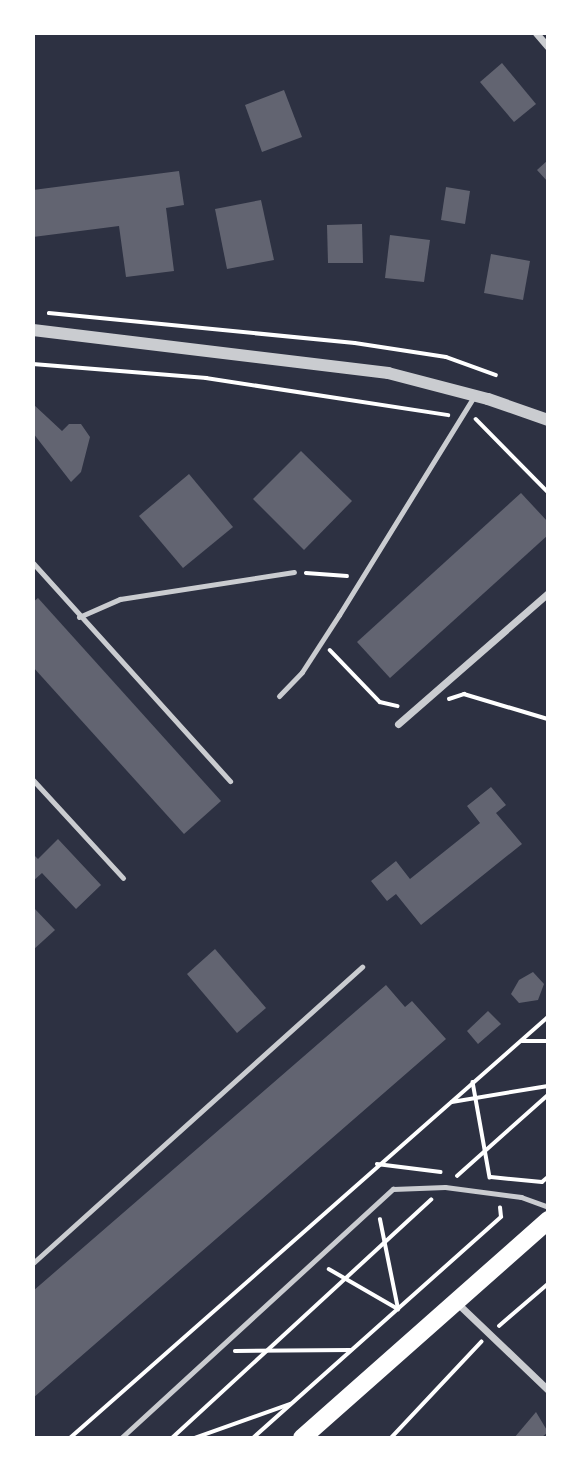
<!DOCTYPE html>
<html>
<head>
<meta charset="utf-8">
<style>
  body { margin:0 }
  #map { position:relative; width:581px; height:1471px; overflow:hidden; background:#2d3142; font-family:Lato,sans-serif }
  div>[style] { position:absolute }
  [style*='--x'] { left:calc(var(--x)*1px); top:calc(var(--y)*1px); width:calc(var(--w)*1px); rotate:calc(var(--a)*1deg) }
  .building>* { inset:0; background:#626471 }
  .path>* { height:3.5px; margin:-1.75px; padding:0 1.75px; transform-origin:1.75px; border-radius:1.75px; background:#fff }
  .service>* { height:5px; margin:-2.5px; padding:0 2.5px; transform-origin:2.5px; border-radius:2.5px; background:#caccd0 }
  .minor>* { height:7px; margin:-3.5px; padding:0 3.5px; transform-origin:3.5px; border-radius:3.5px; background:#caccd0 }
  .tertiary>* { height:12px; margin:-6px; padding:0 6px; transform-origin:6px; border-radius:6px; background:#caccd0 }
  .primary>* { height:18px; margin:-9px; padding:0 9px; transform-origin:9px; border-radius:9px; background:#fff }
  span { translate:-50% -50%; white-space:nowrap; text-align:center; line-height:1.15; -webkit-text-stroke:7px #fff; paint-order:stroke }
  .frame { position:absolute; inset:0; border:35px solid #fff; pointer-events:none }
</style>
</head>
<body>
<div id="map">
  <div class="building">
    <div style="clip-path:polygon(502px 63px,536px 104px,514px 122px,480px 82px)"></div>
    <div style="clip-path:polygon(284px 90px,302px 137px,262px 152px,245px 105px)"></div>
    <div style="clip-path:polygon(548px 160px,548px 182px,537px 170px)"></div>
    <div style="clip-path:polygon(179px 171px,184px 205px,166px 208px,174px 271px,126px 277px,119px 226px,33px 237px,33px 190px)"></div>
    <div style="clip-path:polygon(446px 187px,470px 191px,465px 224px,441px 220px)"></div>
    <div style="clip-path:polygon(261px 200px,274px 260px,227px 269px,215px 209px)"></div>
    <div style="clip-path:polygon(362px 224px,363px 263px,328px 263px,327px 225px)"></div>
    <div style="clip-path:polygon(390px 235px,430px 240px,424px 282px,385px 278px)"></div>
    <div style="clip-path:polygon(491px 254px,530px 261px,523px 300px,484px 293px)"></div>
    <div style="clip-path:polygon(33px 404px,62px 431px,69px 424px,81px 424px,90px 437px,81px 472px,71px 482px,33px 433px)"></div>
    <div style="clip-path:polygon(301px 451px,352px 501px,304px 550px,253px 499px)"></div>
    <div style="clip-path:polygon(189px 474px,233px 527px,183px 568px,139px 516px)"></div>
    <div style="clip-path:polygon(521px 493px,548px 522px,548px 535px,390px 678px,357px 642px)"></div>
    <div style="clip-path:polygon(38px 598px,221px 801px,184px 834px,33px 667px,33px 602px)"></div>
    <div style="clip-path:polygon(491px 787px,506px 805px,496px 813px,522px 844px,421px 925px,396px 894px,387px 901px,371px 881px,396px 861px,410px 879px,480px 823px,467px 806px)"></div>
    <div style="clip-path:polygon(58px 839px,101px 885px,76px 909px,42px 873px,33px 881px,33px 854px,38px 859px)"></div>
    <div style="clip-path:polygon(33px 907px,55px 930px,33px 950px)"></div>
    <div style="clip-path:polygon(215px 949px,266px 1008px,237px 1033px,187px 974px)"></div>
    <div style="clip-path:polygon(533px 972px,544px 984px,538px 1000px,519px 1003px,511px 994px,519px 980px)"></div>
    <div style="clip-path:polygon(386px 985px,405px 1007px,412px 1001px,446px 1039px,33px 1398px,33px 1291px)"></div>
    <div style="clip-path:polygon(488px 1011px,501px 1024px,478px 1044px,467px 1031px)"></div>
    <div style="clip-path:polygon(536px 1412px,548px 1432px,541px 1438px,514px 1438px)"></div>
  </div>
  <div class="path">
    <div style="--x:49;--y:313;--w:307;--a:5.6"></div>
    <div style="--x:355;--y:343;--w:92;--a:8.7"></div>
    <div style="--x:446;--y:357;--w:53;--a:19.8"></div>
    <div style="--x:33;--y:364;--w:174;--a:4.6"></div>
    <div style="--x:206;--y:378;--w:245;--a:8.7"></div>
    <div style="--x:476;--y:419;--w:103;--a:45.4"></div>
    <div style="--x:306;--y:573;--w:41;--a:4.2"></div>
    <div style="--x:330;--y:650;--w:72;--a:46.1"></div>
    <div style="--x:380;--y:702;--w:18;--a:13"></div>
    <div style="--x:449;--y:699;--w:16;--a:-18"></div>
    <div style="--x:464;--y:694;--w:88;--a:16.6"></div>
    <div style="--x:522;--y:1041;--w:26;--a:0"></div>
    <div style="--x:473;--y:1082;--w:97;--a:79.9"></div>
    <div style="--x:452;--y:1102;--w:97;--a:-9.5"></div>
    <div style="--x:377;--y:1164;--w:64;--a:7.1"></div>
    <div style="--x:457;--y:1176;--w:122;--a:-41.7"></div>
    <div style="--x:491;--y:1177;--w:51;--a:5.6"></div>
    <div style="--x:542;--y:1182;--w:8;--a:-40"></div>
    <div style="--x:329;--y:1269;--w:80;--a:30.1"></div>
    <div style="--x:398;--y:1309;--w:91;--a:-101.4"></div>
    <div style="--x:499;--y:1326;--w:65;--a:-40.6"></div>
    <div style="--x:235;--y:1351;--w:115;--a:-0.5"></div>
    <div style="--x:70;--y:1438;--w:637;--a:-41.37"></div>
    <div style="--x:172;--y:1438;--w:352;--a:-42.6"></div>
    <div style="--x:195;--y:1438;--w:101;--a:-19.7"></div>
    <div style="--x:253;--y:1438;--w:332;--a:-41.7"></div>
    <div style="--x:501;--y:1217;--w:9;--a:-96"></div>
    <div style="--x:391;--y:1438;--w:132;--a:-46.8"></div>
  </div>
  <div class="service">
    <div style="--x:33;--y:563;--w:294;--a:47.9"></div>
    <div style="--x:79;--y:617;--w:45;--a:-23.7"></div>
    <div style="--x:120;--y:599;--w:176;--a:-8.8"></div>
    <div style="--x:279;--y:696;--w:33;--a:-46"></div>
    <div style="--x:302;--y:672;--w:68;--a:-57"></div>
    <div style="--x:339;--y:615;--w:259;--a:-58.3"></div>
    <div style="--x:33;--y:780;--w:133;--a:47.4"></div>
    <div style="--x:33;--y:1263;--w:443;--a:-42"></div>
    <div style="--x:121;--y:1438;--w:369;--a:-42.5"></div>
    <div style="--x:393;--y:1189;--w:52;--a:-2.2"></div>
    <div style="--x:445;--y:1187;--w:77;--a:7.5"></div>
    <div style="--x:521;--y:1197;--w:29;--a:20"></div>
  </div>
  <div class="minor">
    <div style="--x:536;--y:33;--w:18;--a:49"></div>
    <div style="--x:398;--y:724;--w:199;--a:-41.1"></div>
    <div style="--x:456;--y:1302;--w:127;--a:43.7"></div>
  </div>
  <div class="tertiary">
    <div style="--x:33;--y:330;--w:358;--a:6.9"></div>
    <div style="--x:388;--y:373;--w:103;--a:14.6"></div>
    <div style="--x:488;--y:399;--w:64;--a:19.3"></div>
  </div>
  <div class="primary">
    <div style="--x:302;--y:1438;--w:329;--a:-41.5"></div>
  </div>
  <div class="frame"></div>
</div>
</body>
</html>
